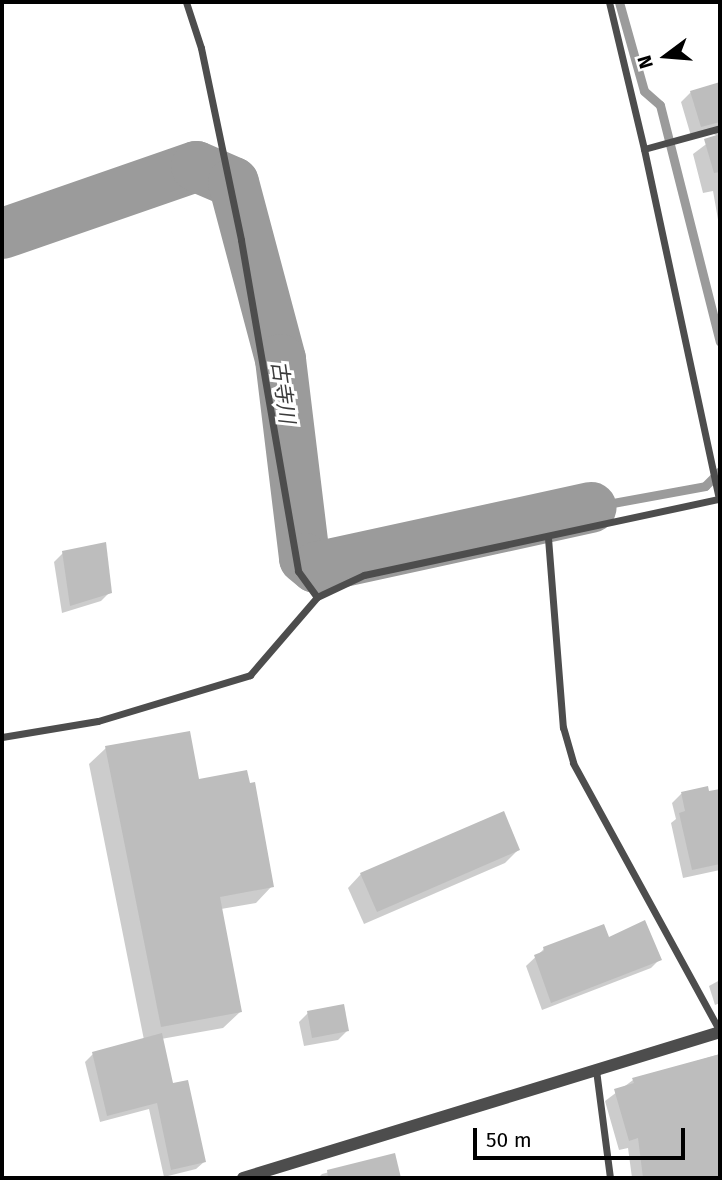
<!DOCTYPE html>
<html>
<head>
<meta charset="utf-8">
<style>
  body { margin:0 }
  #map { position:relative; width:722px; height:1180px; overflow:hidden; background:#fff; font-family:"Fira Sans","Noto Sans JP",sans-serif }
  div>[style] { position:absolute }
  [style*='--x'] { left:calc(var(--x)*1px); top:calc(var(--y)*1px); width:calc(var(--w)*1px); rotate:calc(var(--a)*1deg) }
  .shadow>* { inset:0; background:#0003 }
  .stream>* { height:9px; margin:-4.5px; padding:0 4.5px; transform-origin:4.5px; border-radius:4.5px; background:#9b9b9b }
  .river>* { height:51px; margin:-25.5px; padding:0 25.5px; transform-origin:25.5px; border-radius:25.5px; background:#9b9b9b }
  .building>* { inset:0; background:#bdbdbd }
  .minor>* { height:7px; margin:-3.5px; padding:0 3.5px; transform-origin:3.5px; border-radius:3.5px; background:#4d4d4d }
  .tertiary>* { height:12px; margin:-6px; padding:0 6px; transform-origin:6px; border-radius:6px; background:#4d4d4d }
  span { translate:-50% -50%; white-space:nowrap; text-align:center; line-height:1.15; -webkit-text-stroke:6px #fff; paint-order:stroke }
  .water-label { font-size:21px; color:#3c3c3c; font-style:italic }
  .frame { position:absolute; inset:0; border:4px solid #000; pointer-events:none }
  .north { position:absolute; left:631px; top:21px; width:70px; height:70px; -webkit-text-stroke:5px #fff; paint-order:stroke; rotate:254deg; font-size:19px; font-weight:700; line-height:28px; text-align:center; color:#000 }
  .north::after { content:''; display:block; margin:auto; width:24px; height:32px; background:#000; clip-path:polygon(50% 0,100% 100%,50% 72%,0 100%) }
  .scale { position:absolute; left:473px; top:1128px; width:212px; height:32px; box-sizing:border-box; border:4px solid #000; border-top:0; padding-left:9px; font-size:21px; line-height:24px; white-space:nowrap; color:#000; -webkit-text-stroke:5px #fff; paint-order:stroke }
</style>
</head>
<body>
<div id="map">
  <div class="shadow">
    <div style="clip-path:polygon(720px 84px,720px 231px,713px 191px,703px 193px,693px 154px,717px 136px,709px 131px,691px 136px,681px 102px,691px 92px)"></div>
    <div style="clip-path:polygon(63px 553px,110px 592px,101px 601px,62px 613px,54px 562px)"></div>
    <div style="clip-path:polygon(106px 748px,197px 781px,272px 886px,256px 903px,221px 909px,240px 1012px,223px 1028px,161px 1039px,172px 1085px,204px 1162px,196px 1169px,164px 1177px,149px 1109px,100px 1122px,85px 1062px,93px 1054px,144px 1040px,89px 764px)"></div>
    <div style="clip-path:polygon(719px 791px,720px 870px,683px 878px,671px 823px,676px 819px,672px 803px,681px 794px)"></div>
    <div style="clip-path:polygon(518px 850px,505px 863px,364px 924px,348px 888px,361px 874px)"></div>
    <div style="clip-path:polygon(608px 939px,660px 959px,651px 968px,542px 1010px,526px 966px,544px 949px)"></div>
    <div style="clip-path:polygon(720px 980px,720px 1003px,715px 1005px,709px 986px)"></div>
    <div style="clip-path:polygon(308px 1013px,347px 1031px,338px 1040px,304px 1046px,299px 1022px)"></div>
    <div style="clip-path:polygon(720px 1054px,720px 1178px,632px 1178px,628px 1148px,619px 1150px,605px 1101px,633px 1080px)"></div>
    <div style="clip-path:polygon(393px 1155px,399px 1178px,318px 1178px,322px 1174px)"></div>
  </div>
  <div class="stream">
    <div style="--x:619;--y:2;--w:92;--a:74.3"></div>
    <div style="--x:644;--y:91;--w:21;--a:41"></div>
    <div style="--x:660;--y:105;--w:244;--a:75.8"></div>
    <div style="--x:591;--y:507;--w:116;--a:-10.4"></div>
    <div style="--x:705;--y:486;--w:21;--a:-45"></div>
  </div>
  <div class="river">
    <div style="--x:2;--y:233;--w:205;--a:-19.1"></div>
    <div style="--x:196;--y:166;--w:40;--a:23.4"></div>
    <div style="--x:233;--y:182;--w:183;--a:75.1"></div>
    <div style="--x:280;--y:359;--w:200;--a:83.1"></div>
    <div style="--x:304;--y:558;--w:14;--a:39"></div>
    <div style="--x:315;--y:567;--w:282;--a:-12.3"></div>
  </div>
  <div class="building">
    <div style="clip-path:polygon(720px 82px,720px 122px,701px 127px,690px 91px)"></div>
    <div style="clip-path:polygon(720px 134px,720px 172px,714px 173px,704px 139px)"></div>
    <div style="clip-path:polygon(106px 542px,112px 593px,70px 606px,62px 551px)"></div>
    <div style="clip-path:polygon(190px 731px,199px 779px,247px 770px,250px 783px,255px 782px,274px 887px,220px 897px,242px 1012px,161px 1027px,105px 746px)"></div>
    <div style="clip-path:polygon(708px 786px,709px 791px,720px 789px,720px 864px,692px 870px,679px 813px,685px 811px,681px 792px)"></div>
    <div style="clip-path:polygon(504px 811px,520px 850px,377px 912px,360px 873px)"></div>
    <div style="clip-path:polygon(645px 920px,662px 960px,551px 1003px,534px 955px,544px 951px,543px 947px,604px 924px,609px 937px)"></div>
    <div style="clip-path:polygon(344px 1004px,349px 1031px,312px 1038px,307px 1011px)"></div>
    <div style="clip-path:polygon(162px 1033px,173px 1083px,188px 1080px,206px 1162px,171px 1170px,157px 1103px,107px 1116px,92px 1052px)"></div>
    <div style="clip-path:polygon(720px 1054px,720px 1178px,643px 1178px,638px 1138px,629px 1141px,614px 1089px,634px 1083px,632px 1078px)"></div>
    <div style="clip-path:polygon(395px 1153px,401px 1178px,328px 1178px,327px 1170px)"></div>
  </div>
  <div class="minor">
    <div style="--x:186;--y:2;--w:48;--a:71.9"></div>
    <div style="--x:201;--y:48;--w:196;--a:78.2"></div>
    <div style="--x:241;--y:240;--w:336;--a:80.2"></div>
    <div style="--x:298;--y:571;--w:32;--a:54"></div>
    <div style="--x:609;--y:2;--w:151;--a:76.6"></div>
    <div style="--x:719;--y:499;--w:358;--a:-102.1"></div>
    <div style="--x:644;--y:149;--w:79;--a:-15.4"></div>
    <div style="--x:548;--y:538;--w:190;--a:85.5"></div>
    <div style="--x:563;--y:727;--w:37;--a:74"></div>
    <div style="--x:573;--y:763;--w:306;--a:61.3"></div>
    <div style="--x:2;--y:737;--w:97;--a:-9.5"></div>
    <div style="--x:98;--y:721;--w:159;--a:-16.8"></div>
    <div style="--x:250;--y:675;--w:103;--a:-49.3"></div>
    <div style="--x:317;--y:597;--w:52;--a:-25.1"></div>
    <div style="--x:364;--y:575;--w:364;--a:-12.1"></div>
    <div style="--x:596;--y:1070;--w:109;--a:82.6"></div>
  </div>
  <div class="tertiary">
    <div style="--x:243;--y:1178;--w:499;--a:-17"></div>
  </div>
  <div class="water-label">
    <span style="left:283px;top:392px;rotate:82deg">古寺川</span>
  </div>
  <div class="frame"></div>
  <div class="north">N</div>
  <div class="scale">50 m</div>
</div>
</body>
</html>
